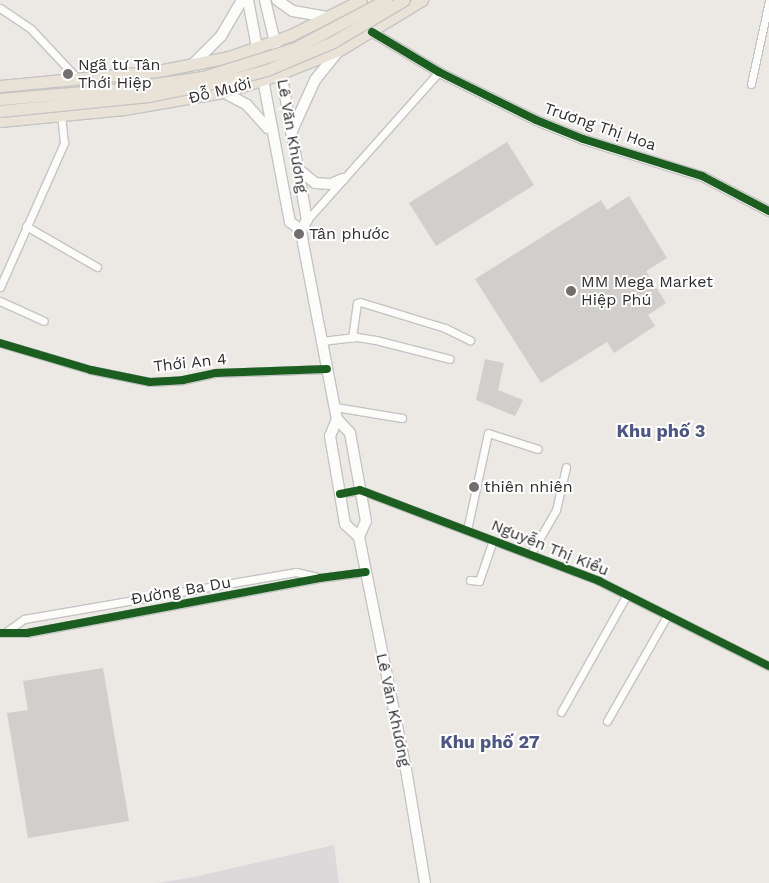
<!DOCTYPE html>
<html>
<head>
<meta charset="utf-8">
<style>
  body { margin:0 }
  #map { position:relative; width:769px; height:883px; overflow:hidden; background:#ece8e4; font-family:"Work Sans",sans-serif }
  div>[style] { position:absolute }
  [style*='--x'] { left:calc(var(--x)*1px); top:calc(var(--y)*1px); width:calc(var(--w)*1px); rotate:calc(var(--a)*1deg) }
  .industrial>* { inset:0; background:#dcd9db }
  .building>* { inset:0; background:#d1cecb }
  .roads { filter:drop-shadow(1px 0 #c5c4c5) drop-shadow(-1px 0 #c5c4c5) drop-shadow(0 1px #c5c4c5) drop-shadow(0 -1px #c5c4c5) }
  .minor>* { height:7px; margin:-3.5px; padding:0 3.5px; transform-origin:3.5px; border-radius:3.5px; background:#fcfcfb }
  .tertiary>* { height:9px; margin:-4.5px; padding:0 4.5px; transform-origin:4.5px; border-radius:4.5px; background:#fcfcfb }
  .secondary>* { height:10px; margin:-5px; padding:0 5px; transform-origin:5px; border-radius:5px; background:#fcfcfb }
  .trunk>* { height:11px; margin:-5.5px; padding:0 5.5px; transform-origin:5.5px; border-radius:5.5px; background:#e9e2d6 }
  .bridges { filter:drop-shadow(1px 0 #c6c5c4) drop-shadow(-1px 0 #c6c5c4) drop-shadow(0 1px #c6c5c4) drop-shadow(0 -1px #c6c5c4) }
  .trunk-bridge>* { height:11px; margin:-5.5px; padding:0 5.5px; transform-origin:5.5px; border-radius:5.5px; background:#e9e2d6 }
  .cycleway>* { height:8px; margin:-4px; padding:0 4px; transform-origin:4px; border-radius:4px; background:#1b5e20 }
  .dots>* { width:14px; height:14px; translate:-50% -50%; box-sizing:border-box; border:2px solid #fff; border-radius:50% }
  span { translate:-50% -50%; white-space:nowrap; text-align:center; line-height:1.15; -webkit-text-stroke:4px #fff; paint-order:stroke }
  .poi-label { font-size:16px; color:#2e2e2e }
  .left { translate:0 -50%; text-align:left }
  .street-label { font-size:16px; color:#2e2e2e }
  .neighbourhood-label { font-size:18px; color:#4d5680; font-weight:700 }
</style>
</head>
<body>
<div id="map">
  <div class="industrial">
    <div style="clip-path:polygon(334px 845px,339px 883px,157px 883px,194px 877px)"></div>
  </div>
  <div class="building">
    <div style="clip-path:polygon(507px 142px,534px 185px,436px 246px,409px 203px)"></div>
    <div style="clip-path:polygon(629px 196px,667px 258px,646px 271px,666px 303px,648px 315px,655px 326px,614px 353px,607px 342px,541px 383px,475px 279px,601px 200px,607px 210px)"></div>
    <div style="clip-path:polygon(485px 359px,504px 363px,498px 390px,523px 400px,515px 416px,476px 400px)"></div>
    <div style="clip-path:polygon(103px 668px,129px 821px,28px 838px,7px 713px,28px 710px,23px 681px)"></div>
  </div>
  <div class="roads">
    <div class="minor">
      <div style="--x:0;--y:8;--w:37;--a:34"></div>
      <div style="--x:31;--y:29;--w:69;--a:46.8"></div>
      <div style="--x:751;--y:84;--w:85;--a:-77.8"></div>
      <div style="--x:307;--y:220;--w:198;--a:-48.3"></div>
      <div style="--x:26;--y:226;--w:82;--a:30"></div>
      <div style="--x:0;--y:287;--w:158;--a:-66"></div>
      <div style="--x:64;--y:143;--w:28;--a:-96"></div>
      <div style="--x:0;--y:301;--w:48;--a:24.4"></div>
      <div style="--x:352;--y:338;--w:35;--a:-82"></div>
      <div style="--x:357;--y:303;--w:3;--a:-18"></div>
      <div style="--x:360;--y:302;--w:89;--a:17"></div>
      <div style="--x:445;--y:328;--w:28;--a:26"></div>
      <div style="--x:322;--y:341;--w:35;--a:-7"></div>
      <div style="--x:357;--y:337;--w:19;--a:9"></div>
      <div style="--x:376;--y:340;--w:76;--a:14.4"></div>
      <div style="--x:0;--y:343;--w:95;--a:16.5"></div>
      <div style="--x:91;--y:370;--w:60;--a:11.5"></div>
      <div style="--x:150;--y:382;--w:33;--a:-3"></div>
      <div style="--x:183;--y:380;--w:34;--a:-12"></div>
      <div style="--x:216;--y:373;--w:111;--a:-2.1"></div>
      <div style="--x:335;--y:407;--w:68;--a:9.3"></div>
      <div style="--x:340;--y:494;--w:20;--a:-11"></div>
      <div style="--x:360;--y:490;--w:256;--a:20.8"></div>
      <div style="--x:599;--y:581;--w:190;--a:26.6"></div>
      <div style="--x:467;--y:530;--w:99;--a:-77.8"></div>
      <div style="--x:488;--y:433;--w:52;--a:17.7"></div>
      <div style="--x:530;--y:555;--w:52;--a:-60"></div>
      <div style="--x:556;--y:510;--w:44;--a:-76.9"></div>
      <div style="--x:470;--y:580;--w:9;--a:6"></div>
      <div style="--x:479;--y:581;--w:43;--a:-71.1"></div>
      <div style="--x:7;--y:631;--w:21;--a:-35"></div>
      <div style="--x:24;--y:619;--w:276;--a:-9.8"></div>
      <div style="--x:296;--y:572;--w:22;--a:13"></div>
      <div style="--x:0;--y:633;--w:27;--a:0"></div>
      <div style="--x:27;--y:633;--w:298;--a:-10.6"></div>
      <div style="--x:320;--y:578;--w:46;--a:-7.4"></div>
      <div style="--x:561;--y:712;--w:133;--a:-60.7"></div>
      <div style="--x:607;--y:721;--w:121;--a:-60.3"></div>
    </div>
    <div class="tertiary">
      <div style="--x:372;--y:32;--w:78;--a:30.8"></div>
      <div style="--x:439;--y:72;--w:108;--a:26.3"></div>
      <div style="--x:536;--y:120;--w:51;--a:22"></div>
      <div style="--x:583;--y:139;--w:125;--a:17.3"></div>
      <div style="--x:702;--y:176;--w:76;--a:27.6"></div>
    </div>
    <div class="secondary">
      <div style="--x:248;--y:0;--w:226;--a:79.3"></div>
      <div style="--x:290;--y:222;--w:14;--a:36"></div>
      <div style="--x:265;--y:0;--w:48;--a:76.8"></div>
      <div style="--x:277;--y:0;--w:19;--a:35"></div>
      <div style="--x:293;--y:11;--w:36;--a:10"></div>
      <div style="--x:193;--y:64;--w:40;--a:-45"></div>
      <div style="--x:221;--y:36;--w:42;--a:-59.7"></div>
      <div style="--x:280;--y:66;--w:156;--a:80.1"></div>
      <div style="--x:307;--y:220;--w:12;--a:121"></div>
      <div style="--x:301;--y:230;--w:13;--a:81"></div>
      <div style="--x:303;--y:243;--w:179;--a:79.1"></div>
      <div style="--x:337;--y:419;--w:19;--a:47"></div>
      <div style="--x:350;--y:433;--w:89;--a:79.7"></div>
      <div style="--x:366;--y:521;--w:17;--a:114"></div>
      <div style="--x:223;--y:92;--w:27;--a:28"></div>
      <div style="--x:247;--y:105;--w:31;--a:48"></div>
      <div style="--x:291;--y:133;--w:58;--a:-65.6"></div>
      <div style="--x:315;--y:80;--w:40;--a:-51"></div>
      <div style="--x:298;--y:169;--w:22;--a:39"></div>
      <div style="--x:315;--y:183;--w:16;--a:4"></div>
      <div style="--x:331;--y:184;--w:13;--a:-23"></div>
      <div style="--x:337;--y:419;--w:18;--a:112"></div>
      <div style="--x:330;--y:436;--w:89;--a:80.3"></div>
      <div style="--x:345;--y:524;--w:19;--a:43"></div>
      <div style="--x:359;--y:537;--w:243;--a:78.6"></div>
      <div style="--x:407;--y:775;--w:109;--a:80.5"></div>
    </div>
    <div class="trunk">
      <div style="--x:0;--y:86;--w:159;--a:-5.4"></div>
      <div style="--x:158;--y:71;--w:72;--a:-11.2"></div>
      <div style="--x:229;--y:57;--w:66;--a:-19.5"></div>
      <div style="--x:291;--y:35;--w:78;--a:-26.6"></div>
      <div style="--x:0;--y:121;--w:125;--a:-5.5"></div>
      <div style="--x:124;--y:109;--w:100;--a:-9.7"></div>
      <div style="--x:223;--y:92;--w:53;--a:-17.4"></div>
      <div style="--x:274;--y:76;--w:72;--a:-21.9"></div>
      <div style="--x:341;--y:49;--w:95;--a:-31.2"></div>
    </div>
  </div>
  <div class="bridges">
    <div class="trunk-bridge">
      <div style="--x:0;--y:99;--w:120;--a:-4.8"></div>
      <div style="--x:120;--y:89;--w:84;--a:-8.2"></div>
      <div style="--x:203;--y:77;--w:96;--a:-17.5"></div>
      <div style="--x:295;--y:48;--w:103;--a:-27.8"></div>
      <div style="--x:0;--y:111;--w:149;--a:-5.8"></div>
      <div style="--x:148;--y:96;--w:91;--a:-11.4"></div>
      <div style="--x:237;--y:78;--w:31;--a:-15"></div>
      <div style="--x:267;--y:70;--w:72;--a:-23"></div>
      <div style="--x:333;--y:42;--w:82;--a:-30.6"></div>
    </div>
  </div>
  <div class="cycleway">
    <div style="--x:372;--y:32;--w:78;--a:30.8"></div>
    <div style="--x:439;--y:72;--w:108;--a:26.3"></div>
    <div style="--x:536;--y:120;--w:51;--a:22"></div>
    <div style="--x:583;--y:139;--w:125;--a:17.3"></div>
    <div style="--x:702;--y:176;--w:76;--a:27.6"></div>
    <div style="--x:0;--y:343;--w:95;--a:16.5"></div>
    <div style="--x:91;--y:370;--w:60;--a:11.5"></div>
    <div style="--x:150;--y:382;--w:33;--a:-3"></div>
    <div style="--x:183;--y:380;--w:34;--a:-12"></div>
    <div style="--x:216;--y:373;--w:111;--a:-2.1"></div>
    <div style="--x:340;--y:494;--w:20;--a:-11"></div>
    <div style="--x:360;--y:490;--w:256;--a:20.8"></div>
    <div style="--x:599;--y:581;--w:190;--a:26.6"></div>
    <div style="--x:0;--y:633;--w:27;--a:0"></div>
    <div style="--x:27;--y:633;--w:298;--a:-10.6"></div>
    <div style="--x:320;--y:578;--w:46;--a:-7.4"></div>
  </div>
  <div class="dots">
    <div style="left:68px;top:74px;background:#706f6e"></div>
    <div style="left:299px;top:234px;background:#706f6e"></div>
    <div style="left:571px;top:291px;background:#706f6e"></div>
    <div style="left:474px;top:487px;background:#706f6e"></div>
  </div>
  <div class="poi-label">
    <span class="left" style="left:78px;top:74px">Ngã tư Tân<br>Thới Hiệp</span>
    <span class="left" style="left:309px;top:234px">Tân phước</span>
    <span class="left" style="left:581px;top:291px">MM Mega Market<br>Hiệp Phú</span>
    <span class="left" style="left:484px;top:487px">thiên nhiên</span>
  </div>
  <div class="street-label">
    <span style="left:220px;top:91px;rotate:-14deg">Đỗ Mười</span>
    <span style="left:600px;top:127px;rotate:19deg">Trương Thị Hoa</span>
    <span style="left:292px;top:136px;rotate:80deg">Lê Văn Khương</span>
    <span style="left:190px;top:363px;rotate:-6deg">Thới An 4</span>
    <span style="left:550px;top:548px;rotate:22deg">Nguyễn Thị Kiểu</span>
    <span style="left:181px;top:591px;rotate:-10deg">Đường Ba Du</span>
    <span style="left:393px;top:710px;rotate:78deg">Lê Văn Khương</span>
  </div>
  <div class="neighbourhood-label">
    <span style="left:661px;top:431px">Khu phố 3</span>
    <span style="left:490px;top:742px">Khu phố 27</span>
  </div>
</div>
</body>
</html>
